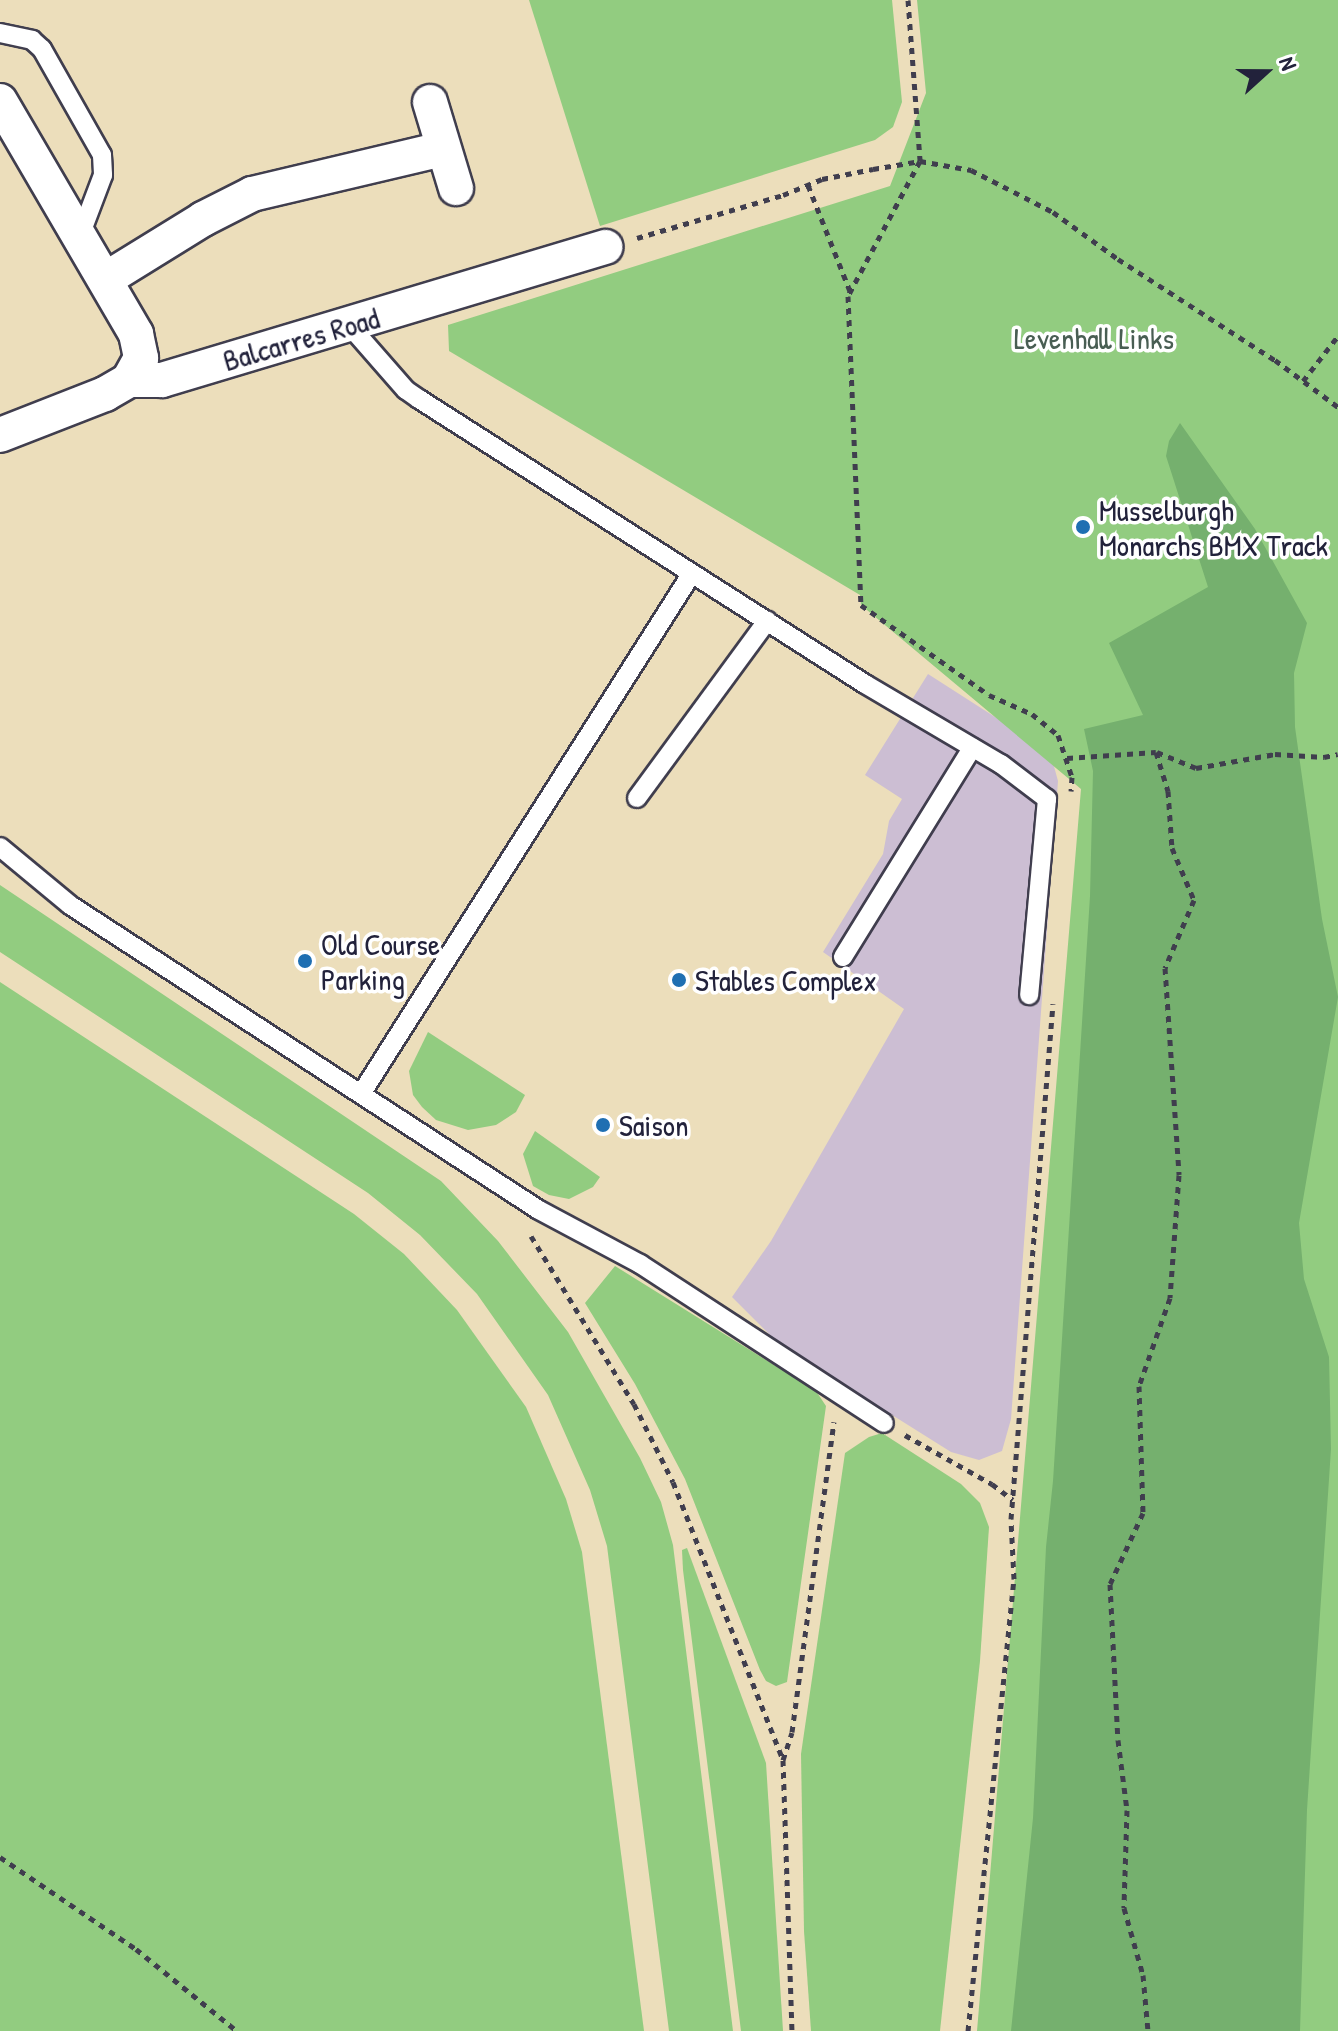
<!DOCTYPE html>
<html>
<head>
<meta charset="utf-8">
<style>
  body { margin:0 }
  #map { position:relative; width:1338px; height:2031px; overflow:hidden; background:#ecdebb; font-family:"Patrick Hand",sans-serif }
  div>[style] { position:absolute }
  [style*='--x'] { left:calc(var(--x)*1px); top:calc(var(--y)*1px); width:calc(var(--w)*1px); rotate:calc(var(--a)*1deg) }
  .industrial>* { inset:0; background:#ccbed3 }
  .green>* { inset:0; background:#92cc80 }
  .forest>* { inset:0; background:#75b06e }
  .path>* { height:5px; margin-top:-2.5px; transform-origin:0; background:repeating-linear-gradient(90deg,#403e4e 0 6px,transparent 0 12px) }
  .roads { filter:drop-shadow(2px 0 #403e4e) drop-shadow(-2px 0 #403e4e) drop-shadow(0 2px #403e4e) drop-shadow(0 -2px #403e4e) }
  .lane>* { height:18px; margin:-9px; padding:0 9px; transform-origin:9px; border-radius:9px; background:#fff }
  .street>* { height:34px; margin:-17px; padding:0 17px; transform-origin:17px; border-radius:17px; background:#fff }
  .dots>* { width:22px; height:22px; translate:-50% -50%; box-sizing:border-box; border:4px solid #fff; border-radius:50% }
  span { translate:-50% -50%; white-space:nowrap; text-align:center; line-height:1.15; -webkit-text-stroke:7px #fff; paint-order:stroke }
  .park-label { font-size:30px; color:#495e53 }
  .street-label { font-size:30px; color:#22223b }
  .poi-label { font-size:30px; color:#22223b }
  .left { translate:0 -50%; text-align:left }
  .north { position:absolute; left:1226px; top:32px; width:80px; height:80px; -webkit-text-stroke:6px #fff; paint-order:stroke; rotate:69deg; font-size:22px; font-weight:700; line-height:32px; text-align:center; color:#22223b }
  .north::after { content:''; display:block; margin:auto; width:28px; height:36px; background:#22223b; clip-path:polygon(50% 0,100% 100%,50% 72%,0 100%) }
</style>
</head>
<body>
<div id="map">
  <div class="industrial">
    <div style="clip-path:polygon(928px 674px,1042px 747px,1052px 759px,1058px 781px,1011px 1419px,1002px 1451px,979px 1460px,951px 1452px,779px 1344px,732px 1297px,771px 1241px,904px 1009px,823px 952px,883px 854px,889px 821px,902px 799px,865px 775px)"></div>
  </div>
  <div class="green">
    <div style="clip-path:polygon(529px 0,892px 0,902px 102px,893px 127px,875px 140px,600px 226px)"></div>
    <div style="clip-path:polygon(917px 0,1338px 0,1338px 2031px,977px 2031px,1081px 789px,861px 605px,860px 595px,449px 351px,448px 325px,890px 186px,926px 93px)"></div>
    <div style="clip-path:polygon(0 885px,441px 1181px,498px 1241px,568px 1332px,640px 1458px,661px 1502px,673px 1545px,733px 2031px,669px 2031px,607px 1546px,590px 1490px,548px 1395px,477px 1294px,420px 1235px,368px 1193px,0 952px)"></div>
    <div style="clip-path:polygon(0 982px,354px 1214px,404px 1254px,457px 1310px,526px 1407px,566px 1499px,582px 1552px,644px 2031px,0 2031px)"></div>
    <div style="clip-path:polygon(428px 1032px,525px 1095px,516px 1112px,496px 1125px,468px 1130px,436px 1120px,422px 1107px,413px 1095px,409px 1071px)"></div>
    <div style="clip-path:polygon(535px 1131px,600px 1177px,593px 1187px,569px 1199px,549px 1195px,533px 1186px,523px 1154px)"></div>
    <div style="clip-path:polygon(615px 1266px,816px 1391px,826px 1406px,787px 1682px,776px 1686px,766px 1681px,760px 1670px,685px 1479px,635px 1384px,585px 1303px)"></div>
    <div style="clip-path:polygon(882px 1433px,961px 1484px,980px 1503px,989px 1527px,980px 1661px,940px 2031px,811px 2031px,804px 1931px,801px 1754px,845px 1453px,869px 1437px)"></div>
    <div style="clip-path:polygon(687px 1548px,766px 1763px,783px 2031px,741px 2031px,683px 1570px,682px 1550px)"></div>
  </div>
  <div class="forest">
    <div style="clip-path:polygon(1180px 423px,1255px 529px,1307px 623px,1294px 673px,1295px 727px,1322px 919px,1338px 997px,1299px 1223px,1304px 1279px,1329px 1357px,1331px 1449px,1307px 1810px,1300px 2031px,1011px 2031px,1033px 1818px,1046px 1547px,1053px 1481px,1090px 896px,1093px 771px,1084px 729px,1143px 715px,1109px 643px,1208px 587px,1166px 456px,1169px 441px)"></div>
  </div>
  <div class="path">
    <div style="--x:908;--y:0;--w:161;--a:85.7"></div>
    <div style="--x:920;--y:161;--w:153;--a:118.1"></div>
    <div style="--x:848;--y:296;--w:309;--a:87.6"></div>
    <div style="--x:861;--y:605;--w:156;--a:35.1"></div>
    <div style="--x:989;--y:695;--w:47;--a:23.8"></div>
    <div style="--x:1032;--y:714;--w:33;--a:39"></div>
    <div style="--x:1058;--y:735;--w:44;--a:71.6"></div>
    <div style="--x:1072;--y:777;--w:14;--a:94"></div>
    <div style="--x:808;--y:185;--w:114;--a:68.4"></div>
    <div style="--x:637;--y:238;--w:152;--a:-16.4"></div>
    <div style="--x:783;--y:195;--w:42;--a:-22.3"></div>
    <div style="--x:822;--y:179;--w:52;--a:-11.1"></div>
    <div style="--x:873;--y:169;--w:48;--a:-9.7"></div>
    <div style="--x:920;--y:161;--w:52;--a:10"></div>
    <div style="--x:971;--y:170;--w:92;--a:27.1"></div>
    <div style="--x:1053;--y:212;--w:80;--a:35.9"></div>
    <div style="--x:1118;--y:259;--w:187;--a:32.8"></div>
    <div style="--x:1275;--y:360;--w:79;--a:36.7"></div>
    <div style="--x:1303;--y:381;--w:57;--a:-52.1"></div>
    <div style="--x:1157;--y:752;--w:42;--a:22.3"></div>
    <div style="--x:1196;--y:768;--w:80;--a:-10"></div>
    <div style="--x:1275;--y:754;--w:49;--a:3.5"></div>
    <div style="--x:1324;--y:757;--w:14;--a:-12"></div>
    <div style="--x:1067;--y:758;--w:89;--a:-3.9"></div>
    <div style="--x:1156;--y:752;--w:41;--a:72.9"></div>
    <div style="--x:1168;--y:791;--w:57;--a:86"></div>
    <div style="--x:1172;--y:848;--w:56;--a:67.1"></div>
    <div style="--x:1194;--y:900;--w:74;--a:113.1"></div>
    <div style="--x:1165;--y:968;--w:207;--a:86.1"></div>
    <div style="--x:1179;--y:1175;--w:123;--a:94.2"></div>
    <div style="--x:1170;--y:1298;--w:93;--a:109.4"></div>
    <div style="--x:1139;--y:1386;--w:127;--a:88.2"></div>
    <div style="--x:1143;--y:1513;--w:78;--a:114.9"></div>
    <div style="--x:1110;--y:1584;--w:156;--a:87.1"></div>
    <div style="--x:1118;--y:1740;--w:71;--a:82.7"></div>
    <div style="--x:1127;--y:1810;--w:98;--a:91.8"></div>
    <div style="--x:1124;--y:1908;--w:70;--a:74.2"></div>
    <div style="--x:1143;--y:1975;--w:56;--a:84.9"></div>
    <div style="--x:531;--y:1236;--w:197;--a:58.5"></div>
    <div style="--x:634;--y:1404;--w:87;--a:63.4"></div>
    <div style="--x:673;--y:1482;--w:299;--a:68.4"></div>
    <div style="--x:783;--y:1760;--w:271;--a:88.1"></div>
    <div style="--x:905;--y:1435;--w:100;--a:29.4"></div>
    <div style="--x:992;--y:1484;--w:26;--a:37"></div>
    <div style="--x:783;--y:1760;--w:29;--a:-72"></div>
    <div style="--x:792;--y:1732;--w:313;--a:-82.3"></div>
    <div style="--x:0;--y:1857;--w:164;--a:34.1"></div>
    <div style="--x:136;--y:1949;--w:130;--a:39.1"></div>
    <div style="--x:968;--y:2031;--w:454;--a:-84.2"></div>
    <div style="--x:1014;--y:1579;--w:60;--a:-92.9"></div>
    <div style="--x:1011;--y:1519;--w:517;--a:-85.34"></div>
  </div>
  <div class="roads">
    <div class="lane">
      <div style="--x:0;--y:33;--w:33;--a:12"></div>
      <div style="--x:32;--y:40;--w:13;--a:42"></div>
      <div style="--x:42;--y:49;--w:122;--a:60.5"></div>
      <div style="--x:102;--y:155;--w:20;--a:87"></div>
      <div style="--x:103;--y:175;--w:65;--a:110.7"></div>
      <div style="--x:349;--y:325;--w:86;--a:48.8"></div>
      <div style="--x:406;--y:390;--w:16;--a:35"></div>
      <div style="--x:419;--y:399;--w:529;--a:32.58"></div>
      <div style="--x:865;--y:684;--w:158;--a:30.5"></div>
      <div style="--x:1001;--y:764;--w:58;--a:37.3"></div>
      <div style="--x:1047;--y:799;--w:197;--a:95.2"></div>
      <div style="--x:637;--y:798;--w:220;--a:-53.7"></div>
      <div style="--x:0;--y:847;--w:91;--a:39.6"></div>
      <div style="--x:70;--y:905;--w:559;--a:33.04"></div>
      <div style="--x:539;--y:1210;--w:115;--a:28.1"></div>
      <div style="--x:640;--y:1264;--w:291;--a:33.1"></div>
      <div style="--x:843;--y:957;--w:246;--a:-58.3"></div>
      <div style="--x:361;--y:1094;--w:617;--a:-57.57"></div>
    </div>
    <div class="street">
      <div style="--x:0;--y:101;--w:270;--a:59.7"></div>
      <div style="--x:136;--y:334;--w:25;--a:78"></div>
      <div style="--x:141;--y:358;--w:25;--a:119"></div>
      <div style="--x:430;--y:102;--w:90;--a:73.2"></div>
      <div style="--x:106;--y:279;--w:114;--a:-31.7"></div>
      <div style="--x:203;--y:219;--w:55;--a:-27"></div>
      <div style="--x:252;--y:194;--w:195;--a:-13.3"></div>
      <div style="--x:0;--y:435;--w:113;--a:-21.3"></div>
      <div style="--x:105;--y:394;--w:28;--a:-30"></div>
      <div style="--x:129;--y:380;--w:33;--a:0"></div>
      <div style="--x:162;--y:380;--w:463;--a:-16.7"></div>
    </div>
  </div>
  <div class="dots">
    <div style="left:1083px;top:527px;background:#1f6fb2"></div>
    <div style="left:305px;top:961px;background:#1f6fb2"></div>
    <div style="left:679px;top:980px;background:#1f6fb2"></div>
    <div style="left:603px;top:1125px;background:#1f6fb2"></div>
  </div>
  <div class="park-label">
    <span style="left:1094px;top:338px">Levenhall Links</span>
  </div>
  <div class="street-label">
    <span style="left:301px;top:339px;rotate:-16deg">Balcarres Road</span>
  </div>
  <div class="poi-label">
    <span class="left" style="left:1099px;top:527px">Musselburgh<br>Monarchs BMX Track</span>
    <span class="left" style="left:321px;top:961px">Old Course<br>Parking</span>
    <span class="left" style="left:695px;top:980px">Stables Complex</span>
    <span class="left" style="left:619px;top:1125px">Saison</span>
  </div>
  <div class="north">N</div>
</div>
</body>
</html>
